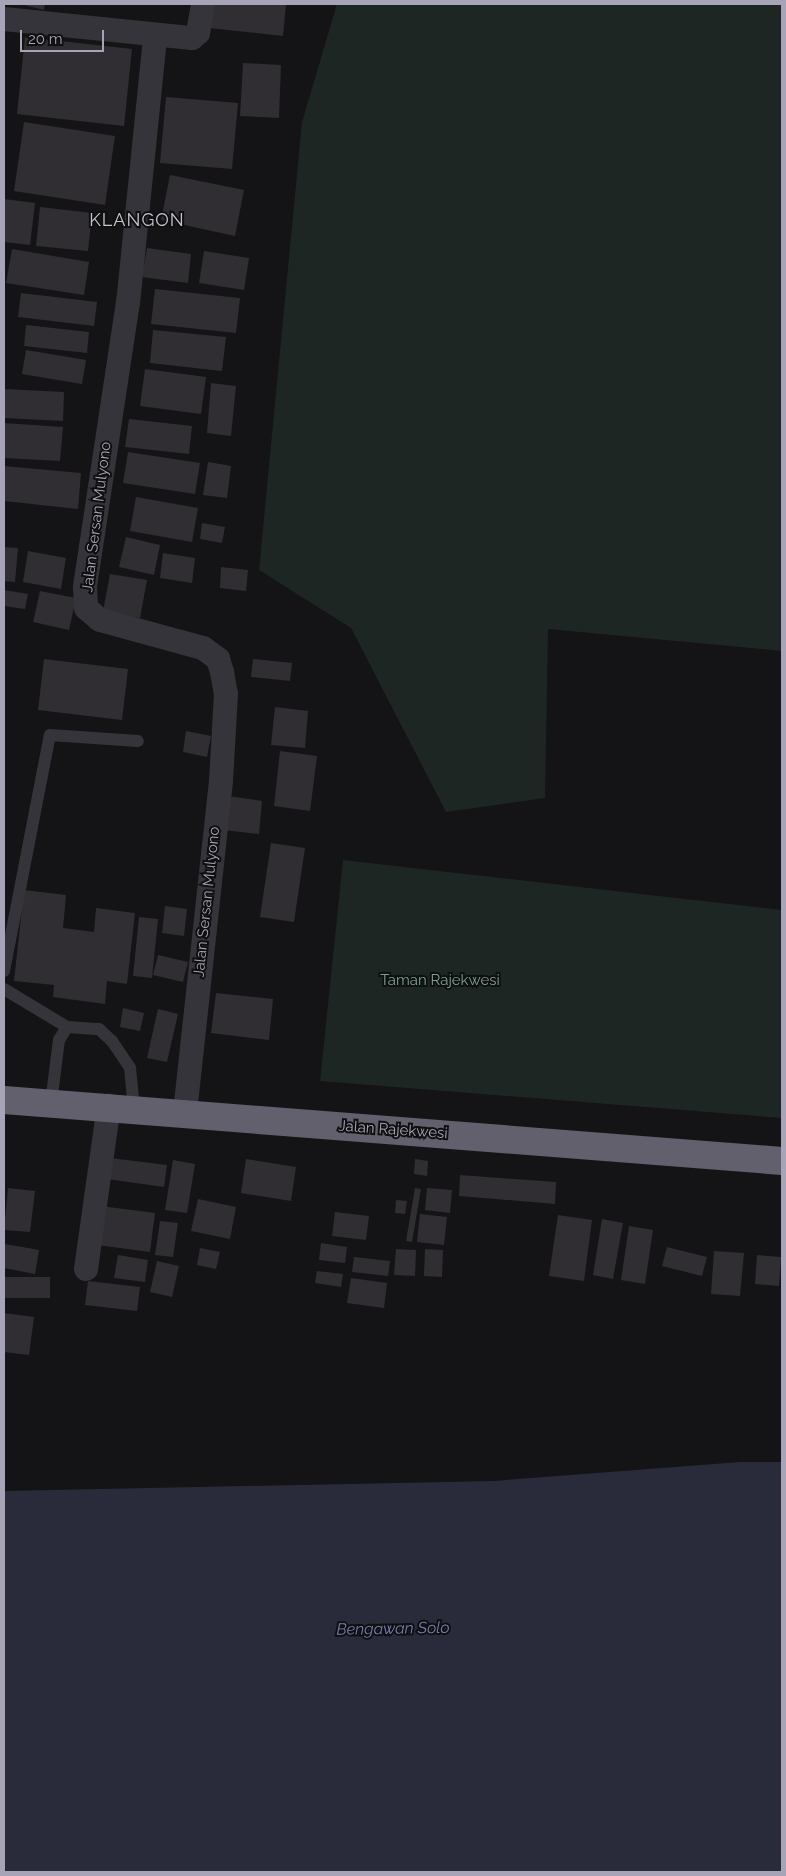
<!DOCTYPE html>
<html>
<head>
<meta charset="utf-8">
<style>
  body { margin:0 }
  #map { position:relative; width:786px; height:1876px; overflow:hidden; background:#141315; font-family:Raleway,sans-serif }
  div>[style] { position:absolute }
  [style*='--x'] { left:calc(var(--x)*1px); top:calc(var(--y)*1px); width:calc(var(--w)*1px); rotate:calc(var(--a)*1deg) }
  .green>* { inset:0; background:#1d2623 }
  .water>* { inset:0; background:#292b3a }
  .building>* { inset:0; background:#302e32 }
  .lane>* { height:12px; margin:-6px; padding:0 6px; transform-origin:6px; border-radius:6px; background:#36343b }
  .street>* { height:24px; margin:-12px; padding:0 12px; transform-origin:12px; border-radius:12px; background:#36343b }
  .highway>* { height:28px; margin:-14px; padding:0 14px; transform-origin:14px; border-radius:14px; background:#62606c }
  span { translate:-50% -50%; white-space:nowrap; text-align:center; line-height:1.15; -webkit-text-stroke:4px #0f0f10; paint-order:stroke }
  .street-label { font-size:15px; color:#a7a4b7 }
  .park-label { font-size:15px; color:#7aa38f }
  .water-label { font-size:16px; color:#797eb4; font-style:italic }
  .quarter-label { font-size:18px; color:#c8c5d2; letter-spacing:1px }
  .frame { position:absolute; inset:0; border:5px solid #a7a4b7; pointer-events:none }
  .scale { position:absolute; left:20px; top:30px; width:84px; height:22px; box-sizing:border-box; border:2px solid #a7a4b7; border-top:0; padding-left:6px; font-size:15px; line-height:18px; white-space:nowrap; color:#a7a4b7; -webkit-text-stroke:4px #0f0f10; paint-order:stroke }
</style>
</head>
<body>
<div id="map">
  <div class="green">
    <div style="clip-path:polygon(337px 4px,782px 4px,782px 651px,548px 629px,545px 798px,446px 812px,351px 628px,259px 570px,302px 122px)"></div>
    <div style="clip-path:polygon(343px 860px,782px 910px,782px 1118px,320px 1081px)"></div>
  </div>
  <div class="water">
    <div style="clip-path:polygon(740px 1462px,782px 1462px,782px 1872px,4px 1872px,4px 1491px,493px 1481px)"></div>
  </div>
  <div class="building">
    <div style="clip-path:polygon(20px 4px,45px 4px,44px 10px)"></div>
    <div style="clip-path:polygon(211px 4px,286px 4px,283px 36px,209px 28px)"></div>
    <div style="clip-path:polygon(25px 37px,132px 49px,124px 126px,17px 114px)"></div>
    <div style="clip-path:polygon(243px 63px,281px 65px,279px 118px,240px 116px)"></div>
    <div style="clip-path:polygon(166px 97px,238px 103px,232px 169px,160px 163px)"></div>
    <div style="clip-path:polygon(24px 122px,115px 136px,105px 205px,14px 191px)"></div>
    <div style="clip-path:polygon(170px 175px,244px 190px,235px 236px,161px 220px)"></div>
    <div style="clip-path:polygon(4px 199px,35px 203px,30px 245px,4px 242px)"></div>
    <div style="clip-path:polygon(40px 207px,92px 213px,88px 251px,36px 246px)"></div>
    <div style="clip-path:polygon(147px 248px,191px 254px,188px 283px,142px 277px)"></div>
    <div style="clip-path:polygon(12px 249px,89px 262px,84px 295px,6px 283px)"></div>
    <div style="clip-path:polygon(204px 251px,249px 258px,244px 290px,199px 283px)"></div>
    <div style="clip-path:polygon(155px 289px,240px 298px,236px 333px,151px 324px)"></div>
    <div style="clip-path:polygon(21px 293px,97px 302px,94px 326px,18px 317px)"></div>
    <div style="clip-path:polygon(26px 325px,89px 332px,87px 353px,24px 346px)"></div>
    <div style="clip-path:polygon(153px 330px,226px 337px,222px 371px,150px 363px)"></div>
    <div style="clip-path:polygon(26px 350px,86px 360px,82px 384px,22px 374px)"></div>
    <div style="clip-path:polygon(145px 369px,206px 377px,201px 414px,140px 406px)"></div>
    <div style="clip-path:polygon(211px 383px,236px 386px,231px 436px,207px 433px)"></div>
    <div style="clip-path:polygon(4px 389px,64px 392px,63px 421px,4px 418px)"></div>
    <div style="clip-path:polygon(129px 419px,192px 426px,189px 454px,125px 447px)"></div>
    <div style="clip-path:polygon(4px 423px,63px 427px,60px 461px,4px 458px)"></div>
    <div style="clip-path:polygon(128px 452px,200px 463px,195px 494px,123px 483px)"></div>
    <div style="clip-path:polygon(208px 462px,231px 466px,227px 498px,203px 495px)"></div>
    <div style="clip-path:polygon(4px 466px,81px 473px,78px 509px,4px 501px)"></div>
    <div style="clip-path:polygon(136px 497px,198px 508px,192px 542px,130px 531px)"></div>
    <div style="clip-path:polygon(202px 523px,225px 527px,222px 543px,200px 539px)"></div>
    <div style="clip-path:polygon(126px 537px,160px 545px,154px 575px,119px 567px)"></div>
    <div style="clip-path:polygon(4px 547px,18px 548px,15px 582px,4px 581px)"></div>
    <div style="clip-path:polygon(28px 551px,66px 558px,61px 589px,23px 582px)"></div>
    <div style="clip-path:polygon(163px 553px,195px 558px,192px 583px,160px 578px)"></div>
    <div style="clip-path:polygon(221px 567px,248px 570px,246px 591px,220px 588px)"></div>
    <div style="clip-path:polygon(110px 574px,147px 580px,140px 618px,103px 611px)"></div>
    <div style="clip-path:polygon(4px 590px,28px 594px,25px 609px,4px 606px)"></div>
    <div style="clip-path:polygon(40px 591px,76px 598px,69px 630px,33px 622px)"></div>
    <div style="clip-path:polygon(44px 659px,128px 669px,122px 720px,38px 710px)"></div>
    <div style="clip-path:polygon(253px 659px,292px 663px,290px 681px,251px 677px)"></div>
    <div style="clip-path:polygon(275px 707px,308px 711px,305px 748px,271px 745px)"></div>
    <div style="clip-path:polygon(186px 731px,211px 736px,207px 757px,183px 752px)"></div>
    <div style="clip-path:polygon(280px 751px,317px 756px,310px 811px,274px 806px)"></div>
    <div style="clip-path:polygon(228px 796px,262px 801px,259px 834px,223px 830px)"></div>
    <div style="clip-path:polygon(271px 843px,305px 848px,294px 922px,260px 917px)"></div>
    <div style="clip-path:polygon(24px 890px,66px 895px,63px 928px,94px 932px,96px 908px,135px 913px,127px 984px,107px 981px,105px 1004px,53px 997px,54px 985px,14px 981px)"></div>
    <div style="clip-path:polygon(165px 906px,187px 909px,184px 936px,162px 933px)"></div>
    <div style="clip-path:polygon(139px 917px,158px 919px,152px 978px,133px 976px)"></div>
    <div style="clip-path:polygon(158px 955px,188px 962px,183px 982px,153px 975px)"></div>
    <div style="clip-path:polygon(216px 993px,273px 999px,269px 1040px,211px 1033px)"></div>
    <div style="clip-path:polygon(123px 1008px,144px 1013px,140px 1031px,120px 1027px)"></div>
    <div style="clip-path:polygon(158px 1009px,178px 1014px,167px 1062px,147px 1058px)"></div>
    <div style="clip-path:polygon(110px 1158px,167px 1165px,164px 1187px,107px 1179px)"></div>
    <div style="clip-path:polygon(246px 1159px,296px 1167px,291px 1201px,241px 1193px)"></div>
    <div style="clip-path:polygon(415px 1159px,428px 1161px,427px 1176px,414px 1174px)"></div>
    <div style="clip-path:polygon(173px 1160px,195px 1164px,187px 1213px,165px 1210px)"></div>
    <div style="clip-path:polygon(460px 1175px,556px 1182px,555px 1204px,459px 1196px)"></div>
    <div style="clip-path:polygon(8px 1188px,35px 1191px,30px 1232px,4px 1230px)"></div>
    <div style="clip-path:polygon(415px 1188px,421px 1189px,412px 1242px,406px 1241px)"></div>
    <div style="clip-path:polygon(427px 1188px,452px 1190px,450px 1213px,425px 1210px)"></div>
    <div style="clip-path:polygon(198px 1199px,236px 1207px,230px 1239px,191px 1231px)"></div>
    <div style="clip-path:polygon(396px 1200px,407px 1201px,405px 1214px,395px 1213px)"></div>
    <div style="clip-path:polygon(101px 1206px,155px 1213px,150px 1252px,97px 1245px)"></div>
    <div style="clip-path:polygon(335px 1212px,369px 1216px,366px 1240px,332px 1236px)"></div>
    <div style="clip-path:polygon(420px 1214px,447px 1217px,444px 1245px,417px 1242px)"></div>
    <div style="clip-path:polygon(558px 1215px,592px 1220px,584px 1281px,549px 1276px)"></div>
    <div style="clip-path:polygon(602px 1219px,623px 1223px,613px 1279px,593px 1275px)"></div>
    <div style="clip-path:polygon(160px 1221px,178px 1223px,173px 1257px,155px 1255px)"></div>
    <div style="clip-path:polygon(629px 1226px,653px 1230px,645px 1284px,621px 1280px)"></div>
    <div style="clip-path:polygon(321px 1243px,347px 1247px,345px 1263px,319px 1260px)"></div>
    <div style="clip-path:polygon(5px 1244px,39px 1250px,35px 1274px,4px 1268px)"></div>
    <div style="clip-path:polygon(667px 1247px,707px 1257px,702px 1276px,662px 1266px)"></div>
    <div style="clip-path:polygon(200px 1248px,220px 1252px,216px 1269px,197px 1265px)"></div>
    <div style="clip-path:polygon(396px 1249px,416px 1250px,415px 1276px,394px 1275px)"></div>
    <div style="clip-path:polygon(425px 1249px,443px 1250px,442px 1277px,424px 1276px)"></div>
    <div style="clip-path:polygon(714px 1251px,744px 1253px,740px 1296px,711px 1294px)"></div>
    <div style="clip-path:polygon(118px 1255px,148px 1260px,145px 1282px,114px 1278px)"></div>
    <div style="clip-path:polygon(757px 1255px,781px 1257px,779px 1286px,755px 1284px)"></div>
    <div style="clip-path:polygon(354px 1257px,390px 1261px,388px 1276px,352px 1272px)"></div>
    <div style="clip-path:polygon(157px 1261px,179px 1266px,172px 1297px,150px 1292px)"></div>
    <div style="clip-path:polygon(317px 1271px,343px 1274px,341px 1287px,315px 1283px)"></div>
    <div style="clip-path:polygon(4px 1277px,50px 1277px,50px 1298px,4px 1298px)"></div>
    <div style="clip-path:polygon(351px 1278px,387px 1283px,384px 1308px,347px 1303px)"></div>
    <div style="clip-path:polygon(88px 1281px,140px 1287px,137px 1311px,85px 1305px)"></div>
    <div style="clip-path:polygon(4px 1313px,34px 1317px,29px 1355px,4px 1352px)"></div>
  </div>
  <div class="lane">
    <div style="--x:4;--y:971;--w:240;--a:-79"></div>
    <div style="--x:50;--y:735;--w:88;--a:3.9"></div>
    <div style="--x:4;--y:989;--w:74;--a:31.1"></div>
    <div style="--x:67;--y:1027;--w:32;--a:4"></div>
    <div style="--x:99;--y:1029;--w:18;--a:43"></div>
    <div style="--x:112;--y:1041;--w:32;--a:56"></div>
    <div style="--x:130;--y:1068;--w:41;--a:84.4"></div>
    <div style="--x:51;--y:1103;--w:64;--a:-82.8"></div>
    <div style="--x:59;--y:1040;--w:15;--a:-58"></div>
  </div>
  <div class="street">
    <div style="--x:4;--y:19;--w:189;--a:5.8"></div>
    <div style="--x:192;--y:38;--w:8;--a:-40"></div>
    <div style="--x:198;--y:33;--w:29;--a:-80"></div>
    <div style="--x:155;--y:38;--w:265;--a:95.8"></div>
    <div style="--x:128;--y:302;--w:288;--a:98.6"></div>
    <div style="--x:85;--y:587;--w:21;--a:87"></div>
    <div style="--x:86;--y:608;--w:18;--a:41"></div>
    <div style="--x:100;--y:620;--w:107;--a:15.2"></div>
    <div style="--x:203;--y:648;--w:19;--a:36"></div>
    <div style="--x:218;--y:659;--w:14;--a:73"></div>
    <div style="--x:222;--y:672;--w:22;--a:80"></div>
    <div style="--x:226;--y:694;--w:87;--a:93.3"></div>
    <div style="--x:221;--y:781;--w:335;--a:96.2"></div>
    <div style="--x:86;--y:1269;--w:165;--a:-82"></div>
  </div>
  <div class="highway">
    <div style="--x:4;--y:1100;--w:780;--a:4.48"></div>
  </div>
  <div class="street-label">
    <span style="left:97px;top:517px;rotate:-83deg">Jalan Sersan Mulyono</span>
    <span style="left:207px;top:902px;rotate:-84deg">Jalan Sersan Mulyono</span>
    <span style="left:393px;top:1130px;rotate:4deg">Jalan Rajekwesi</span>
  </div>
  <div class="park-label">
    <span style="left:440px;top:981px">Taman Rajekwesi</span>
  </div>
  <div class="water-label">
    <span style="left:393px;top:1629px;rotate:-1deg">Bengawan Solo</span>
  </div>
  <div class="quarter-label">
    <span style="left:137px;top:220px">KLANGON</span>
  </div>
  <div class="frame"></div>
  <div class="scale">20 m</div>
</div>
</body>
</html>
